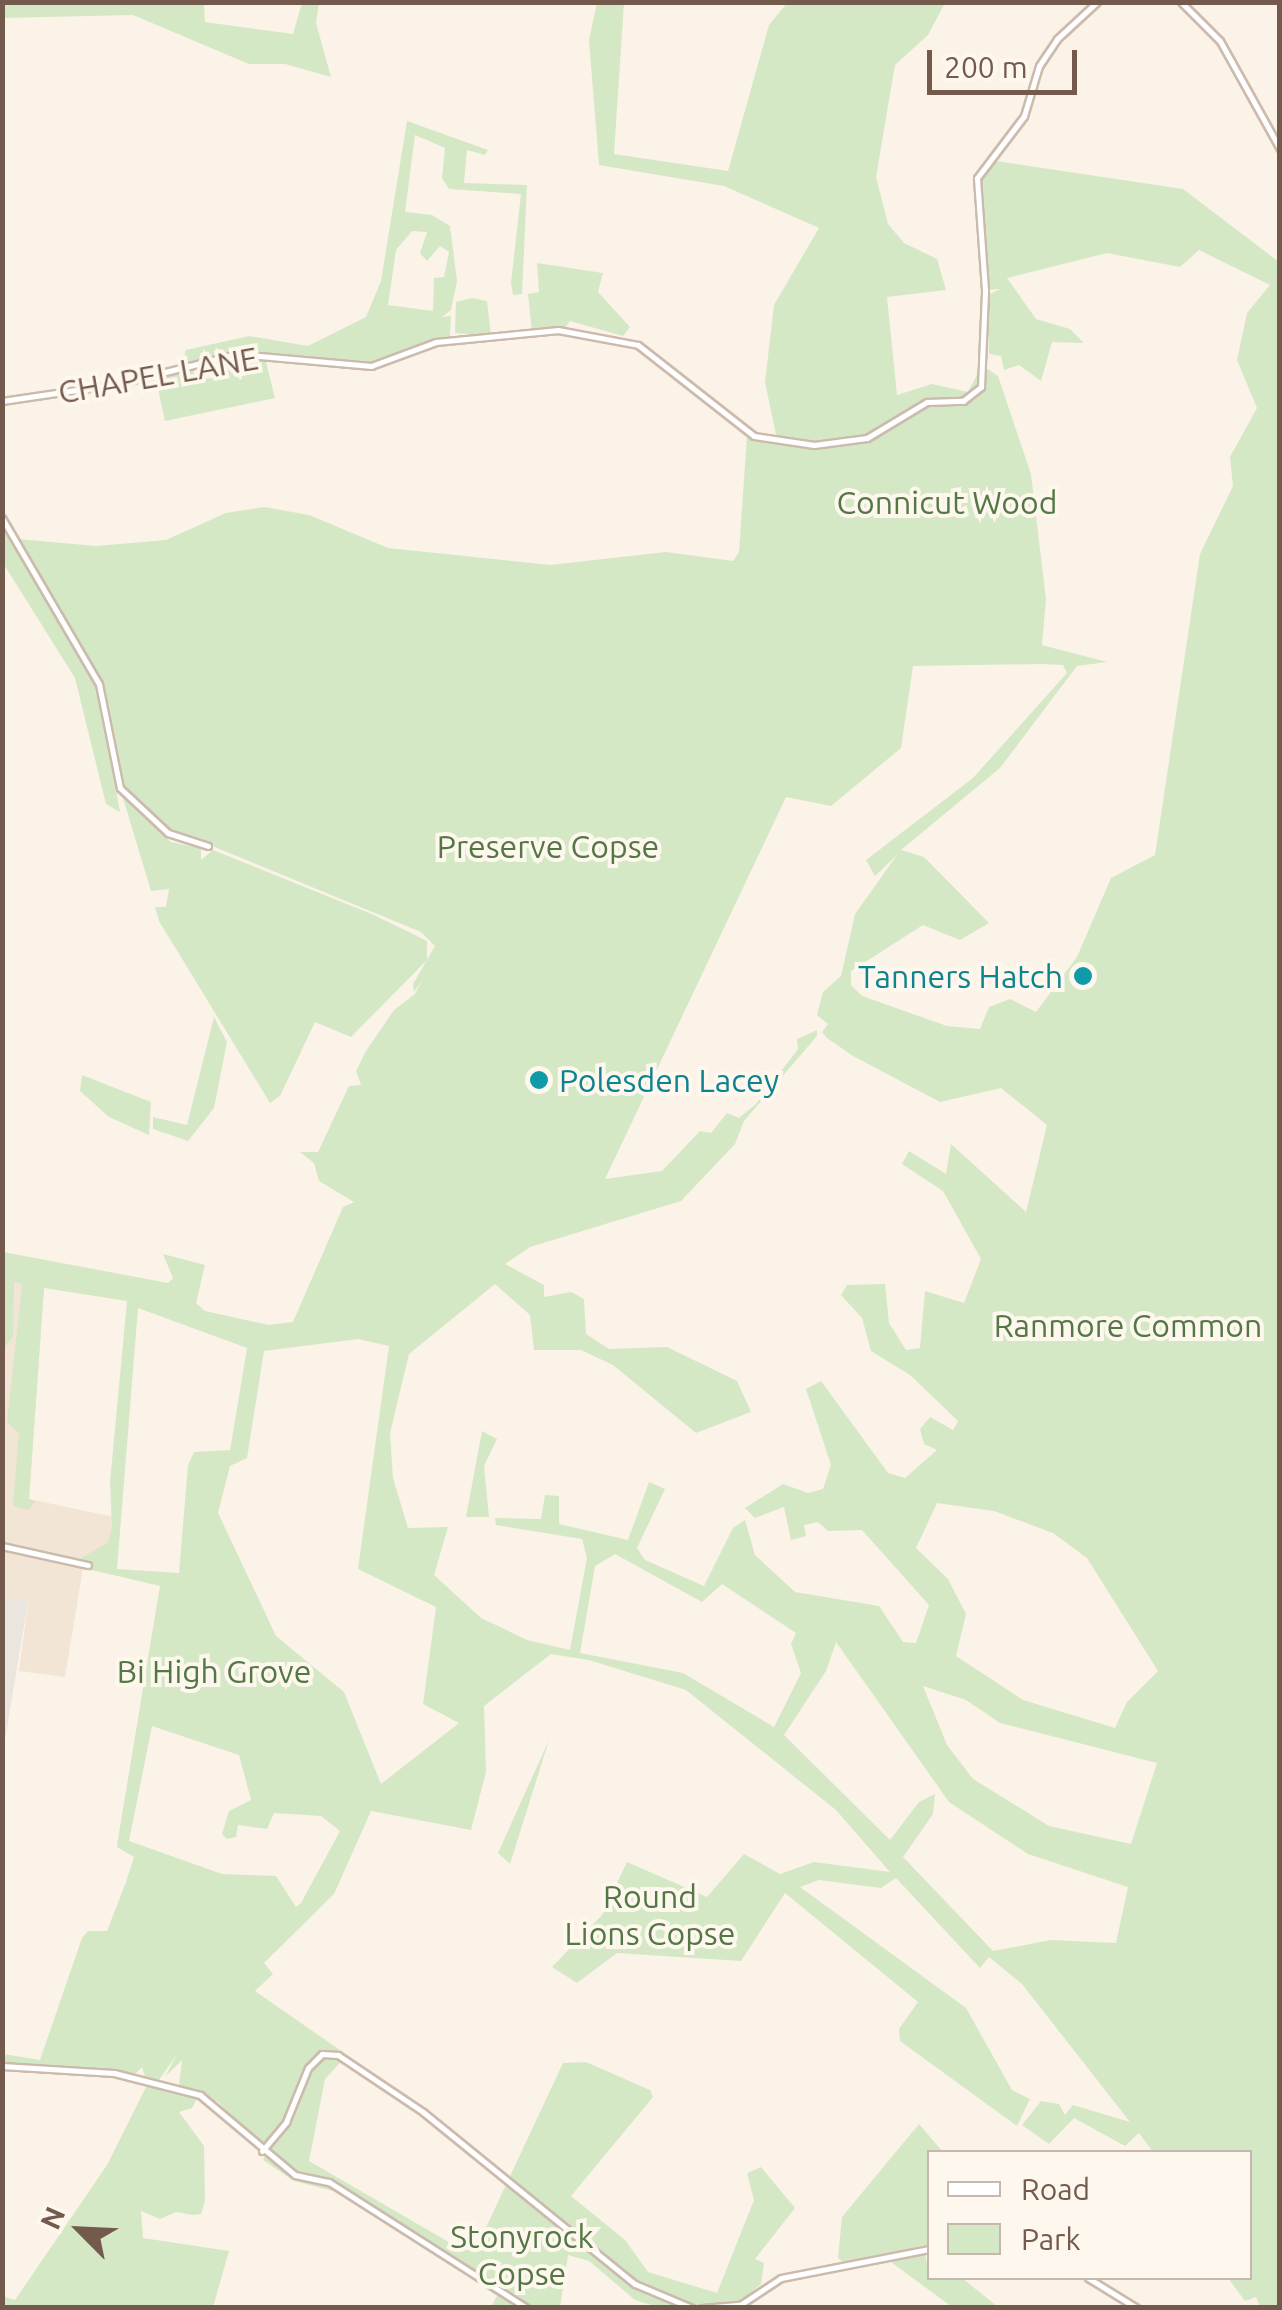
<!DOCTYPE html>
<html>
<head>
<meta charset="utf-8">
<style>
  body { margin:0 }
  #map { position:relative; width:1282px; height:2310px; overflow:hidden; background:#fbf3e7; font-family:Ubuntu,sans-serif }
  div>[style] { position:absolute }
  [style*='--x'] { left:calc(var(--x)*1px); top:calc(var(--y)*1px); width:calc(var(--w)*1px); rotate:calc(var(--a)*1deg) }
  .residential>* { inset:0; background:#f2e5d5 }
  .industrial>* { inset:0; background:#ebe5e0 }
  .green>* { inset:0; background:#d4e8c6 }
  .roads { filter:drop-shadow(2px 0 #ccbbad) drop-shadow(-2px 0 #ccbbad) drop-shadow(0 2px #ccbbad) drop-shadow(0 -2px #ccbbad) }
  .minor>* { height:5px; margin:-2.5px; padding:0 2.5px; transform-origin:2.5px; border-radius:2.5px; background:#fff }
  .dots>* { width:28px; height:28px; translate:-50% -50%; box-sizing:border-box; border:5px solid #fef7ed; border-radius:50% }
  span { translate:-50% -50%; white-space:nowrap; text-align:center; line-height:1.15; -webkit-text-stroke:8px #fef7ed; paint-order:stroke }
  .street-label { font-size:32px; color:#735a4d }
  .park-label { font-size:32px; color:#547845 }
  .culture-label { font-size:32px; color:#0d838f }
  .right { translate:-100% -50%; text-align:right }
  .left { translate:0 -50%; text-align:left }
  .frame { position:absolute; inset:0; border:5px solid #735a4d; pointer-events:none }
  .legend { position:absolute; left:927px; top:2150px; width:325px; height:130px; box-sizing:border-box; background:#fef7ed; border:2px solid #c6b8ad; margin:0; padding:12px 18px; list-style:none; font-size:30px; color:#735a4d }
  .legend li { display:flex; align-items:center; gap:20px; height:50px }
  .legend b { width:50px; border:2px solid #c6b8ad }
  .north { position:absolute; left:30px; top:2180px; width:100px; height:100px; -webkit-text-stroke:8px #fef7ed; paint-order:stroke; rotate:294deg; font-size:28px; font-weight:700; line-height:40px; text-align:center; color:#735a4d }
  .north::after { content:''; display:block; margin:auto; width:35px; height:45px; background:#735a4d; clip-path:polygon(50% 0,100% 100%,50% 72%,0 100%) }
  .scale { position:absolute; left:927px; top:50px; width:150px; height:45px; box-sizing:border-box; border:5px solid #735a4d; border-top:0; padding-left:12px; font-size:30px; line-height:35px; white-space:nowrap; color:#735a4d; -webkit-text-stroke:8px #fef7ed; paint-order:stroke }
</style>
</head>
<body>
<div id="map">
  <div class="residential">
    <div style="clip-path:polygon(3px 1279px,44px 1287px,29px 1499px,119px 1518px,116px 1569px,3px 1544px)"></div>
    <div style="clip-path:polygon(3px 1550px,83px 1568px,65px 1677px,19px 1671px,28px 1602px,3px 1597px)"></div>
  </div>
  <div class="industrial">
    <div style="clip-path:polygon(3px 1597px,28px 1601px,3px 1752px,2px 1598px)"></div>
  </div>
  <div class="green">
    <div style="clip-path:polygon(3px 2px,204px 3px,205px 22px,293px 34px,302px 3px,319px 3px,316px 23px,331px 77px,285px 64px,249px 64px,133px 15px,3px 18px)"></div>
    <div style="clip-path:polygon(evenodd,597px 3px,624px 3px,614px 154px,728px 171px,769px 25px,787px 3px,945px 3px,928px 35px,895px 65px,876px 177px,888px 224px,904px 243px,937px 259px,946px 290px,887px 297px,897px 395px,932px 384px,968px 392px,982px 365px,998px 376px,1031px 474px,1046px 599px,1042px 645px,1107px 662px,1077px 666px,1000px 768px,901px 850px,924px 857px,989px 923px,960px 940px,923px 925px,851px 971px,851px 985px,862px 996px,947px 1026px,980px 1029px,989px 1007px,1010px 999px,1036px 1012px,1077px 957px,1111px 878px,1155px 855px,1200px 554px,1233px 486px,1230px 457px,1257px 408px,1237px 360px,1247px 313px,1270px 285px,1199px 250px,1180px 267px,1107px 253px,1007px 278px,1036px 319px,1070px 329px,1084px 343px,1052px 342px,1041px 381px,1019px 365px,1004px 370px,1001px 356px,989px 354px,987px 295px,1001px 289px,985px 290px,976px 206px,976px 184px,989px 160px,1183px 189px,1279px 262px,1279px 2307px,1260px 2307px,1256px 2297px,1245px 2301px,1228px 2278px,1250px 2278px,1250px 2152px,1153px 2152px,1139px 2133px,1125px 2146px,1074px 2118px,1049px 2144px,1022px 2125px,1041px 2101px,1059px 2104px,1065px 2115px,1073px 2105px,1130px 2122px,1022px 1984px,989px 1957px,980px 1968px,896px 1878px,881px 1888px,819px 1880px,800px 1887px,966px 2008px,1012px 2090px,1030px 2099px,1017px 2126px,900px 2041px,899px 2029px,918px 2002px,785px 1893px,741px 1961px,617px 1953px,577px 1983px,552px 1967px,602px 1915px,627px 1862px,707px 1897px,744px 1854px,780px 1874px,814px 1862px,890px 1872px,836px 1810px,686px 1690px,589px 1660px,551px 1654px,484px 1706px,486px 1772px,471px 1830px,371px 1811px,334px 1894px,264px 1963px,273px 1974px,255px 1991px,347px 2055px,325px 2079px,309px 2161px,459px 2248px,475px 2251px,563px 2063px,586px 2062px,650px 2090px,653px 2097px,571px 2196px,625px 2240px,648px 2272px,717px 2293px,754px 2200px,747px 2173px,761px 2167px,795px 2208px,755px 2259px,764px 2263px,761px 2284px,740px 2302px,726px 2300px,740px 2307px,658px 2307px,635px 2300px,589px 2261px,568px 2255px,560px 2307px,491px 2307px,497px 2296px,466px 2275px,337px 2192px,294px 2181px,263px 2160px,267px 2152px,218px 2102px,179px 2085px,182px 2060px,165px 2077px,177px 2054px,159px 2080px,145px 2077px,142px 2067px,135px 2074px,110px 2075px,3px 2068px,3px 2054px,40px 2060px,82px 1938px,88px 1931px,107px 1931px,126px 1882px,134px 1857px,117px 1847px,118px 1839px,160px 1586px,92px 1570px,92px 1564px,78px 1560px,108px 1542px,112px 1526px,110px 1482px,127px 1301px,44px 1288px,29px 1499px,35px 1501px,29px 1510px,13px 1506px,19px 1433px,7px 1422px,22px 1284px,14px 1282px,13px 1336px,3px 1350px,3px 1252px,168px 1283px,173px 1278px,163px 1254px,205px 1265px,196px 1303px,205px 1311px,269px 1325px,293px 1322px,343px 1207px,354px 1202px,319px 1181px,314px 1163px,300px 1152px,318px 1152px,349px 1086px,361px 1085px,356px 1071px,366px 1051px,394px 1010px,415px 994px,422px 980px,414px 992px,413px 984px,435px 946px,421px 932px,159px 824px,123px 788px,97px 674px,18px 539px,96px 546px,166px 540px,226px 513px,264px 507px,309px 515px,388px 548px,550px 565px,666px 552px,733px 561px,739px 552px,747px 436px,776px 435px,765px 382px,774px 305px,819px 228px,724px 186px,599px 165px,589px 40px,597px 3px,913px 666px,1041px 664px,1063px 665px,1067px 673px,973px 778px,866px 860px,875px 876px,897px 855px,855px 914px,841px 976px,823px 992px,817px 1015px,828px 1024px,822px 1032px,827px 1038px,853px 1056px,940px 1102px,1001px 1088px,1047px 1125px,1026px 1212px,951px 1144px,946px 1174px,909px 1151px,902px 1164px,943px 1191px,981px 1259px,964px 1303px,925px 1291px,920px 1348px,906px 1350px,889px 1323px,885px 1284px,847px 1285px,841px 1295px,862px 1318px,871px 1351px,910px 1375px,958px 1421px,953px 1430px,930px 1417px,920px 1429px,924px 1444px,937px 1450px,905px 1478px,888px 1473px,821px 1381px,806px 1389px,831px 1465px,823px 1489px,808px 1493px,783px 1484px,745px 1508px,755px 1518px,784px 1507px,791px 1540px,806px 1536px,804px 1525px,818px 1522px,828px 1531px,862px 1530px,929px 1605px,916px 1643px,903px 1642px,879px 1606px,795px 1592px,755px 1555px,745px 1520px,733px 1528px,704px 1586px,645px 1560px,637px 1548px,665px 1489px,649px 1482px,628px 1540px,559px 1524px,559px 1496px,545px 1495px,541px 1519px,495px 1518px,496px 1525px,582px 1539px,587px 1558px,570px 1650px,527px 1640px,481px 1618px,434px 1575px,448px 1527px,408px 1528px,393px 1478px,390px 1433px,409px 1354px,495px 1284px,530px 1315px,534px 1350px,581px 1350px,613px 1365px,696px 1433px,751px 1412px,737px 1381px,667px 1347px,609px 1349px,586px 1334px,584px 1299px,571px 1292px,544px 1297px,544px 1285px,505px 1264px,530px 1247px,681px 1201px,735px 1144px,744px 1121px,817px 1036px,817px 1030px,797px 1039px,798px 1049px,756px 1104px,739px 1118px,727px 1113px,711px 1133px,700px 1131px,662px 1171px,605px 1179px,786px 797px,831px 806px,901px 748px,913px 666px,597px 3px,138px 1308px,247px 1348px,230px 1450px,194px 1452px,188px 1465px,179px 1573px,117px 1569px,138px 1308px,597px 3px,358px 1339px,389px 1346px,358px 1569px,436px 1607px,423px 1704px,459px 1723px,381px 1784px,344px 1692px,276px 1636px,218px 1513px,230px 1466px,247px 1458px,264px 1351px,358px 1339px,597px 3px,937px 1503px,994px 1511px,1053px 1533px,1087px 1558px,1158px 1671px,1127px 1702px,1115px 1728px,1023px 1700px,956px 1656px,966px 1614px,948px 1579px,916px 1548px,937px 1503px,597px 3px,615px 1554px,702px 1602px,722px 1584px,796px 1633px,791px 1644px,801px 1673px,774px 1727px,683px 1673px,580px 1653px,595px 1566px,615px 1554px,597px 3px,836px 1642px,949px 1802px,1028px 1854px,1128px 1887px,1116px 1943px,1051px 1940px,993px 1951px,903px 1857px,933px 1814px,935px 1794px,919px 1802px,890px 1840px,784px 1735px,826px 1671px,836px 1642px,597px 3px,923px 1686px,966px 1700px,1000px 1723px,1157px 1763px,1131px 1844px,1049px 1826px,973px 1779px,947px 1745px,923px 1686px,597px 3px,152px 1726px,239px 1755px,251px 1800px,229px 1811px,222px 1834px,227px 1839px,236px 1837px,238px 1825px,267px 1829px,274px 1813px,321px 1816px,340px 1831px,301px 1903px,296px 1907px,276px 1876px,222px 1874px,129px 1841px,152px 1726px)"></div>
    <div style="clip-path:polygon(evenodd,407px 121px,488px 150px,485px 155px,467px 150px,464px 183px,527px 185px,522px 294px,513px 295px,511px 283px,521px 194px,449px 189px,442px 178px,445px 148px,415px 135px,405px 212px,432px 215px,450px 226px,457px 281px,451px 310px,442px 317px,451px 316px,450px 337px,371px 364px,237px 351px,181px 366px,186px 350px,249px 336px,308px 346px,366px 317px,381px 281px,407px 121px,412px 231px,427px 232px,420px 253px,427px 261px,440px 246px,449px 252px,444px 277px,434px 278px,433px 311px,388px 305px,396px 250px,412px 231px)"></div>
    <div style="clip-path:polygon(537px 263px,603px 273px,598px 292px,630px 327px,623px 336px,570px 321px,565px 328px,532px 332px,528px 294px,539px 292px)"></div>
    <div style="clip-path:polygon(472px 298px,487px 301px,491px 336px,455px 333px,456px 302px)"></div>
    <div style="clip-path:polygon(235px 357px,265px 358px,275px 398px,165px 421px,156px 380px,193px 370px,196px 380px,218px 377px,217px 363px)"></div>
    <div style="clip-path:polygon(2px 522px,97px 687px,120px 812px,106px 804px,75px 678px,3px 563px)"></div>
    <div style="clip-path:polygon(123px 798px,171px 842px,201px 848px,201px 860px,213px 850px,374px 915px,427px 941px,427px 960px,351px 1037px,315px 1022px,280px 1096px,270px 1103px,159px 921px,155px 907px,166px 907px,169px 889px,151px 891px)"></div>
    <div style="clip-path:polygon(214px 1017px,227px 1042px,214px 1108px,188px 1141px,153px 1129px,153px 1117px,187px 1125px)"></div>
    <div style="clip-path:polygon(82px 1075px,151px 1102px,149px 1135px,109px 1117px,80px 1091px)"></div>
    <div style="clip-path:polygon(482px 1431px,497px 1439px,484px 1466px,489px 1517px,466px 1517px)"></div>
    <div style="clip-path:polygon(549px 1740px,510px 1864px,498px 1853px)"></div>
    <div style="clip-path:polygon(149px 2081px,198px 2097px,192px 2108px,179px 2112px,204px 2146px,205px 2201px,201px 2214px,193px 2215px,176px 2212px,160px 2219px,141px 2211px,143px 2238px,229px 2251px,213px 2307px,3px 2307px,2px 2296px,15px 2300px,107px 2165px)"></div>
    <div style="clip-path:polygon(919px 2124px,943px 2152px,929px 2152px,929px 2244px,846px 2264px,838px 2258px,842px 2217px)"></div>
    <div style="clip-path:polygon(925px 2252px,929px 2278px,962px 2278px,998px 2307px,952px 2307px,891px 2262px)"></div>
  </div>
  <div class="roads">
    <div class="minor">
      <div style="--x:1181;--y:2;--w:55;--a:45"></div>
      <div style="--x:1220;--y:41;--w:124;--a:60.9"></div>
      <div style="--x:2;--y:401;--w:116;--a:-8.4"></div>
      <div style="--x:117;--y:384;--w:124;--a:-14"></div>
      <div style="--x:237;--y:354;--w:135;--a:5.1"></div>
      <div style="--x:371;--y:366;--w:69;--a:-20.3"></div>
      <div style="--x:436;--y:342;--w:123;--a:-5.6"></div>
      <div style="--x:558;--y:330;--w:81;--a:10.6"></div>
      <div style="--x:638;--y:345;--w:147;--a:38.1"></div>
      <div style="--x:754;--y:436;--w:61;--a:8.5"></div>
      <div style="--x:814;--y:445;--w:53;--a:-7.5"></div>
      <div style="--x:867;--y:438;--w:70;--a:-31"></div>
      <div style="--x:927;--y:402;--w:36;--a:-2"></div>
      <div style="--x:963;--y:401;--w:23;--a:-38"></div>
      <div style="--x:981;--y:387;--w:97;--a:-87.6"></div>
      <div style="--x:985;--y:290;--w:112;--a:-94.1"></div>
      <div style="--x:977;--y:178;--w:78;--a:-52.8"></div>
      <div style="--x:1024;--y:116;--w:52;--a:-73.3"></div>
      <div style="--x:1039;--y:66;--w:32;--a:-56"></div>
      <div style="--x:1057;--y:39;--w:54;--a:-42.8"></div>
      <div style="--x:2;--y:518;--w:192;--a:59.7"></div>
      <div style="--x:99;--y:684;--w:106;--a:78.6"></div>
      <div style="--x:120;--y:788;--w:66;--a:43.2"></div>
      <div style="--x:168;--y:833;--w:42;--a:18"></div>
      <div style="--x:2;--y:1546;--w:88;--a:12.5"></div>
      <div style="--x:2;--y:2066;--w:112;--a:3.6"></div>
      <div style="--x:114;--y:2073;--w:89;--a:14.3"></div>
      <div style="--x:200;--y:2095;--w:124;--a:40.1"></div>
      <div style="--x:295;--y:2175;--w:35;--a:12"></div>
      <div style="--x:329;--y:2182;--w:235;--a:32.5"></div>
      <div style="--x:262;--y:2151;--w:38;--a:-50"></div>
      <div style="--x:286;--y:2122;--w:58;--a:-67.8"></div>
      <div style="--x:308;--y:2068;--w:20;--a:-45"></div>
      <div style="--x:322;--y:2054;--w:16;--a:4"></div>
      <div style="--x:338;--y:2055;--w:102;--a:33.8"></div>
      <div style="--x:423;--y:2112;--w:273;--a:39.1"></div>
      <div style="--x:635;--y:2284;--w:62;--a:22.8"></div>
      <div style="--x:1088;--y:2278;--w:57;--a:31.5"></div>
      <div style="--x:702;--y:2308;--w:38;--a:-5"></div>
      <div style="--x:740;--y:2305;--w:49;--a:-33.4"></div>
      <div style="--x:781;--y:2278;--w:151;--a:-11.1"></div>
    </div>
  </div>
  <div class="dots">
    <div style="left:1083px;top:976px;background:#0f9aa8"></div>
    <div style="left:539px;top:1080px;background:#0f9aa8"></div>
  </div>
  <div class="street-label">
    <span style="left:158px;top:375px;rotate:-10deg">CHAPEL LANE</span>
  </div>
  <div class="park-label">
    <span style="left:947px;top:502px">Connicut Wood</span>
    <span style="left:548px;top:846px">Preserve Copse</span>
    <span style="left:1128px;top:1325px">Ranmore Common</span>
    <span style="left:214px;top:1671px">Bi High Grove</span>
    <span style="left:650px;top:1915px">Round<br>Lions Copse</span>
    <span style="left:522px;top:2255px">Stonyrock<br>Copse</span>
  </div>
  <div class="culture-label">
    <span class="right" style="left:1063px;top:976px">Tanners Hatch</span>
    <span class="left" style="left:559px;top:1080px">Polesden Lacey</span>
  </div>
  <div class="frame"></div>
  <ul class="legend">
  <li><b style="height:12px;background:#fff"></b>Road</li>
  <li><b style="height:28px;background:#d4e8c6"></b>Park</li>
  </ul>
  <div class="north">N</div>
  <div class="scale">200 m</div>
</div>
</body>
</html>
